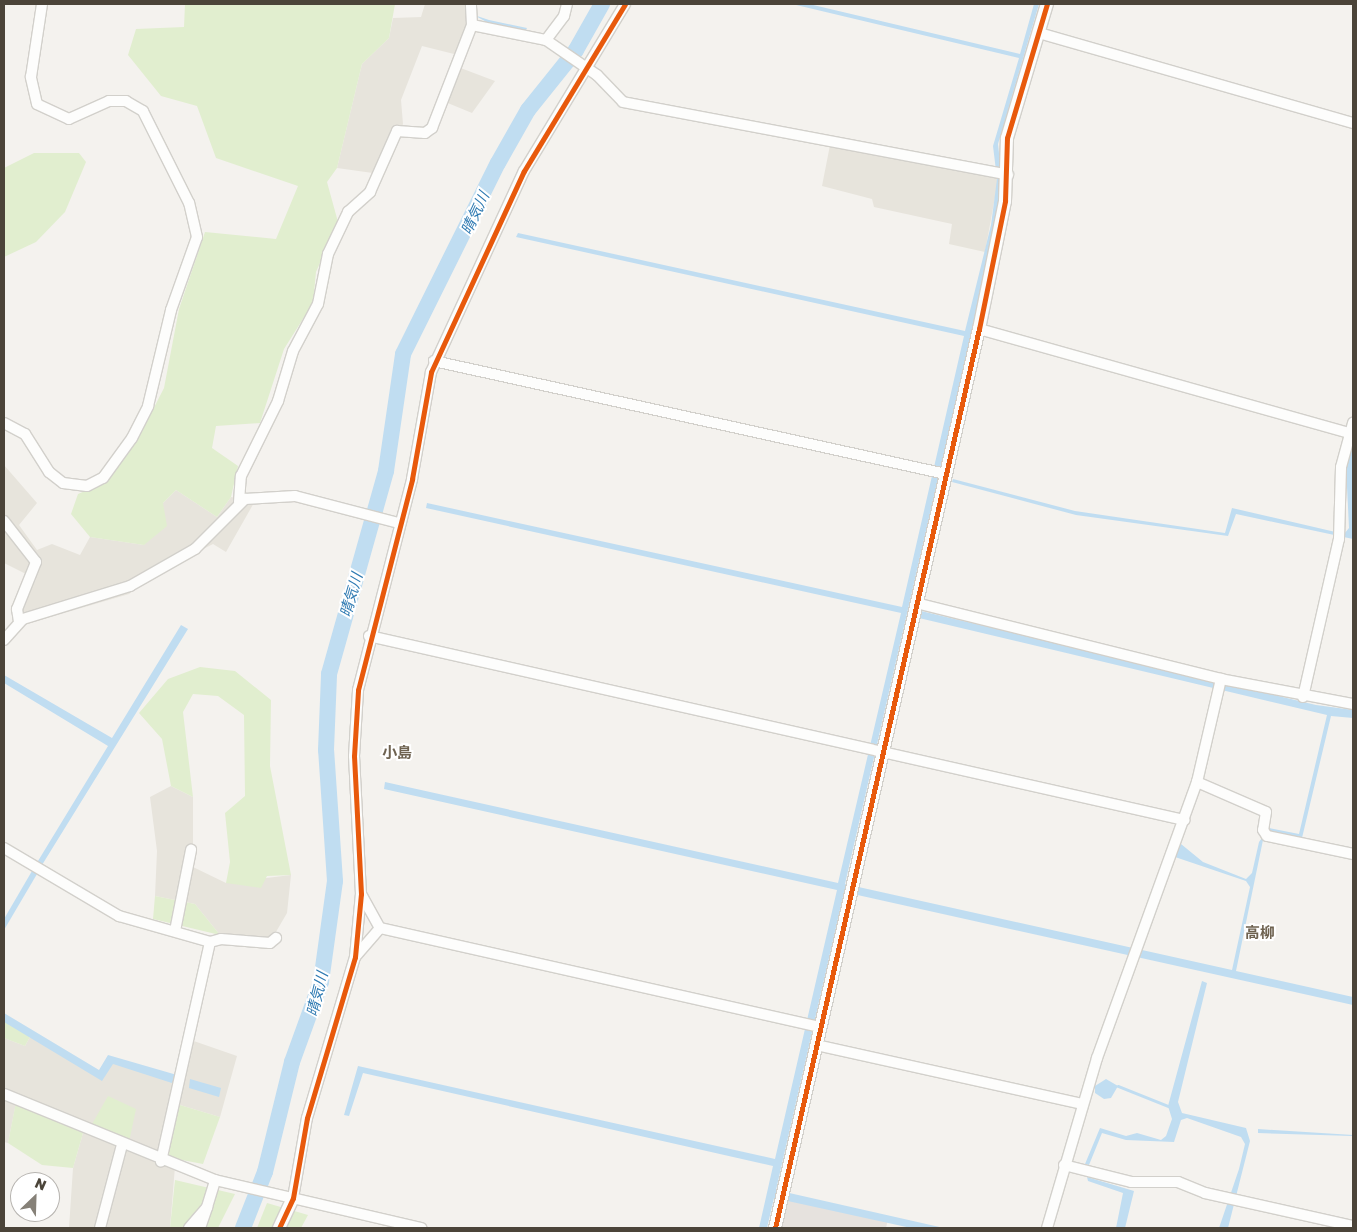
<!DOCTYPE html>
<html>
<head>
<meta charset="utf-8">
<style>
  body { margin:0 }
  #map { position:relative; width:1357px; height:1232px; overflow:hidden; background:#f4f2ee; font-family:"Golos Text","Noto Sans JP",sans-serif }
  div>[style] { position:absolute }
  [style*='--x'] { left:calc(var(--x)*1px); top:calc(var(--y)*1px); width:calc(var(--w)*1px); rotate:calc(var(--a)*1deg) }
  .residential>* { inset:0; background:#e7e4dc }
  .industrial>* { inset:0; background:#e6e2de }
  .green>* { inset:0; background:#e1eecf }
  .water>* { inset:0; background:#c0ddf1 }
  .stream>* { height:2.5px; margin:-1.25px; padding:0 1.25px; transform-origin:1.25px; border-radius:1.25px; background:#c0ddf1 }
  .river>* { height:16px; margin:-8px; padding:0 8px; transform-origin:8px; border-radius:8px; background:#c0ddf1 }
  .roads { filter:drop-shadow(1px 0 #d2d0cb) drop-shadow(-1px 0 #d2d0cb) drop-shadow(0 1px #d2d0cb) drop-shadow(0 -1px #d2d0cb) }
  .minor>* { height:10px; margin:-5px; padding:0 5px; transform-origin:5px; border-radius:5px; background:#fdfdfc }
  .tertiary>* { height:12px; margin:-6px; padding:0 6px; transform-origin:6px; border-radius:6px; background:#fdfdfc }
  .cycleway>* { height:5px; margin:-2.5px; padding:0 2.5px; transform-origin:2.5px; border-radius:2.5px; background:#e8590c }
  span { translate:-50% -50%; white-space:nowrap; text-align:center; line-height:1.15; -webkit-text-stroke:4px #fff; paint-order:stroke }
  .water-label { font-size:15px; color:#2e7ab2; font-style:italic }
  .neighbourhood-label { font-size:15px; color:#6e6250; font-weight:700 }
  .frame { position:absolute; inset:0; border:5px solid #4b4439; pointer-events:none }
  .north { position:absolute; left:10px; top:1172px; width:50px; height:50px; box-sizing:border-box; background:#fff; border:1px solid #b7b4b0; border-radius:50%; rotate:24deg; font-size:14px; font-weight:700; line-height:20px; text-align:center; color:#4b4439 }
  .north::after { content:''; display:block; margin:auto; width:18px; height:22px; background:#868178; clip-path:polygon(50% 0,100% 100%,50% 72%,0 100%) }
</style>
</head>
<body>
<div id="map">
  <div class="residential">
    <div style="clip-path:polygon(425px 4px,476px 4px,458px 67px,495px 81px,472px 113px,438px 99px,454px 54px,422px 46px,401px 100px,403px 124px,380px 174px,337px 168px,362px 64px,389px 38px,393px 18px,421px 17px)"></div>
    <div style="clip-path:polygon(830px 145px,999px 175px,985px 252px,949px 244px,952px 224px,874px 207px,872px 199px,822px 186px)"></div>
    <div style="clip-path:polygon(4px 465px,37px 503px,19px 525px,37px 550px,52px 544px,80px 555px,90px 537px,144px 545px,163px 503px,176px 490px,217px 517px,231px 497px,255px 501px,226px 552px,213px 544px,154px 574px,129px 594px,27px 624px,20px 611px,36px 579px,4px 563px)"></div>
    <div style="clip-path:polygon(171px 786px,193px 797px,193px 867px,226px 883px,291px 875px,287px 913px,273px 937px,265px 941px,220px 935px,195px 904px,155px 896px,157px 851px,150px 797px)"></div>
    <div style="clip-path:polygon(31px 1035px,101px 1076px,111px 1061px,176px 1079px,188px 1039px,237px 1056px,220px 1117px,180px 1105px,170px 1228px,69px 1228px,73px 1168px,83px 1133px,16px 1103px,8px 1143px,4px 1142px,4px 1038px,25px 1046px)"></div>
  </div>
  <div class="industrial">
    <div style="clip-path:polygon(786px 1197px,888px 1219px,886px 1228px,779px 1228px)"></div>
  </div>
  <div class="green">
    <div style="clip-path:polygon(185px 4px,395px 4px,389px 38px,362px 64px,337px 168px,327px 182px,338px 222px,316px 272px,313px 303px,284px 349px,260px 423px,216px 426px,212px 448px,238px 466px,231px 497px,217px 517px,176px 490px,163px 503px,167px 526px,144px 545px,90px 537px,71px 514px,78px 494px,106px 482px,138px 439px,164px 388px,179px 309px,205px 232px,276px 239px,298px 186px,216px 158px,197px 106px,161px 96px,128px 55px,136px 29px,184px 27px)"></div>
    <div style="clip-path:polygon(34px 153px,79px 153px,86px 162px,65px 212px,36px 242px,4px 257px,4px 168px)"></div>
    <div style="clip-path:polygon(200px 667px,235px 671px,271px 700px,270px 766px,291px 875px,267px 876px,261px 888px,226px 883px,230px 862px,225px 813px,245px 796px,244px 715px,218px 696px,193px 694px,183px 712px,193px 797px,171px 786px,162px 739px,139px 713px,168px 679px)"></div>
    <div style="clip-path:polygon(155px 896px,195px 904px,220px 935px,153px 919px)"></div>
    <div style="clip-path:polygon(4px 1018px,31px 1035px,25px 1046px,4px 1038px)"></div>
    <div style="clip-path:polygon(108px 1096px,136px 1109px,129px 1142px,91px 1126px)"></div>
    <div style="clip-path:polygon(16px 1102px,83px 1133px,73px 1168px,42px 1165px,8px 1143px)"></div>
    <div style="clip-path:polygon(180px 1105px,220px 1117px,203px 1164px,166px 1157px)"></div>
    <div style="clip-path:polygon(175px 1180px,235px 1194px,218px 1228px,170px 1228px)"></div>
    <div style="clip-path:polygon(267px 1203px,308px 1215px,301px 1228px,257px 1228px)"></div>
  </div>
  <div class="water">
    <div style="clip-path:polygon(792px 4px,809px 4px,1020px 54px,1034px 4px,1039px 4px,998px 144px,1001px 171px,996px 225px,845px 884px,1232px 970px,1250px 887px,1246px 881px,1175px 857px,1181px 844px,1203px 862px,1246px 879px,1252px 873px,1259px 842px,1269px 828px,1299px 834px,1327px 715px,919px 618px,921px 611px,1316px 705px,1353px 710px,1353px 718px,1331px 716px,1302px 838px,1269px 831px,1263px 840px,1236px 971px,1353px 997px,1353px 1005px,844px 892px,776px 1190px,944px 1228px,911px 1228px,774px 1198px,767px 1228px,759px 1228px,773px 1166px,363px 1073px,349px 1116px,344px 1115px,358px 1066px,775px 1159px,837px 890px,384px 789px,385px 782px,838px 883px,901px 613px,426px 508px,427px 503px,902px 607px,964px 336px,516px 237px,518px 233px,965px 331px,991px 225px,997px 179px,993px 146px,1019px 58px)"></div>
    <div style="clip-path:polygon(474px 15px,489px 20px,527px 28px,525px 32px,490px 24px)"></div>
    <div style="clip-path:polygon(1353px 439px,1353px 539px,1236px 514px,1228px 536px,1076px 515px,952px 482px,953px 479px,1075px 511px,1225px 533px,1232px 508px,1344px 534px,1349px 528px,1346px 466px)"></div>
    <div style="clip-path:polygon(181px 625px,188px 629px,42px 865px,38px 861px,108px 746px,4px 683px,4px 675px,112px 738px)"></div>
    <div style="clip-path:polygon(32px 871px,37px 874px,4px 930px,4px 919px)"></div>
    <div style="clip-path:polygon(1202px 981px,1207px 983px,1178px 1102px,1182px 1113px,1246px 1128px,1250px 1141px,1228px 1228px,1219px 1228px,1239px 1169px,1245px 1144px,1241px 1137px,1187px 1118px,1181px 1120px,1174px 1142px,1126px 1140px,1102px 1133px,1089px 1165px,1085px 1164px,1100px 1128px,1126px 1136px,1137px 1133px,1161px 1140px,1166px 1136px,1172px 1119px,1168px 1106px)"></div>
    <div style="clip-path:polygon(4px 1013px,99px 1070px,108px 1055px,177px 1075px,175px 1084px,113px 1064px,102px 1081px,4px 1022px)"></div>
    <div style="clip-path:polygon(190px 1079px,221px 1088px,219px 1097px,189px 1088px)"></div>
    <div style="clip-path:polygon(1106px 1079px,1118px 1086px,1111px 1098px,1104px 1099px,1095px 1093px,1095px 1086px)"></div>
    <div style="clip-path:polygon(1258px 1129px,1353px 1135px,1353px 1136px,1258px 1133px)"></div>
    <div style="clip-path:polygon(1087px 1177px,1134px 1191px,1125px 1228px,1116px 1228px,1123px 1193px,1088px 1181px)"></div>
  </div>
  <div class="stream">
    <div style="--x:1118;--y:1086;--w:54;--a:21.8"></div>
  </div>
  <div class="river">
    <div style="--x:243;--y:1228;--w:60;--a:-68.6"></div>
    <div style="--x:265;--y:1172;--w:113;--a:-76.2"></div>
    <div style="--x:292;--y:1062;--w:85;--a:-70.1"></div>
    <div style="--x:321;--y:982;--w:102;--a:-82.1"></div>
    <div style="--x:335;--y:881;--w:131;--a:-93.9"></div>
    <div style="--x:326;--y:750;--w:76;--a:-87.7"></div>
    <div style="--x:329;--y:674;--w:211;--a:-74.3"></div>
    <div style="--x:386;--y:471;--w:118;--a:-81.7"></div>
    <div style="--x:403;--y:354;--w:213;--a:-63.6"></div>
    <div style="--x:498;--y:163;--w:61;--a:-60.5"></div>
    <div style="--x:528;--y:110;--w:77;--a:-51.3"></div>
    <div style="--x:576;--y:50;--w:53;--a:-60.5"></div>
  </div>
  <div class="roads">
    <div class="minor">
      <div style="--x:472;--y:25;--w:76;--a:11.5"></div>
      <div style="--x:546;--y:40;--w:62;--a:34.5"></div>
      <div style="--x:597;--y:75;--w:37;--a:46"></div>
      <div style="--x:623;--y:102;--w:392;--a:10.7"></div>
      <div style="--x:1039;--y:33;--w:327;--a:16"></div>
      <div style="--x:546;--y:40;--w:30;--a:-53"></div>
      <div style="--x:564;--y:16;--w:12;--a:-76"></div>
      <div style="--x:979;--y:329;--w:385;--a:15.7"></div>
      <div style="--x:434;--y:361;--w:524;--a:12.45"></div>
      <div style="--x:4;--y:423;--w:24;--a:28"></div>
      <div style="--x:25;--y:434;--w:45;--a:57.7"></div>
      <div style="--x:49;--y:472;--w:18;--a:38"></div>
      <div style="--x:63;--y:483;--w:24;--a:7"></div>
      <div style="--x:87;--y:486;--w:18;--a:-27"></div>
      <div style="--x:103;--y:478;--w:49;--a:-54.1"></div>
      <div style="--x:132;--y:438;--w:36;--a:-63"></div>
      <div style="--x:148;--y:406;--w:99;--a:-76.5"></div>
      <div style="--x:171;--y:310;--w:77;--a:-70.4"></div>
      <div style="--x:197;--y:237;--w:35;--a:-103"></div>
      <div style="--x:189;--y:203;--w:103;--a:-116.6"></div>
      <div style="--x:143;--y:111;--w:20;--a:-150"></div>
      <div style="--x:126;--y:101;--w:17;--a:180"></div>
      <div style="--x:109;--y:101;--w:44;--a:155.8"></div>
      <div style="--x:69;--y:119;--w:35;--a:-155"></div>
      <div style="--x:37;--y:104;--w:28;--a:-103"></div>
      <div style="--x:31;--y:77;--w:74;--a:-81.4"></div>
      <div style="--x:239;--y:502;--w:26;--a:-86"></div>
      <div style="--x:241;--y:476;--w:84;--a:-63.7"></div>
      <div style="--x:278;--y:401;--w:52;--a:-73.3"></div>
      <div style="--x:293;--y:351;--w:53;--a:-62"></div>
      <div style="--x:318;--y:304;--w:51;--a:-78.7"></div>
      <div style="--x:328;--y:254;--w:47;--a:-64.5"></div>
      <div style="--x:348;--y:212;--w:30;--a:-42"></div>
      <div style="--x:370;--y:192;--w:67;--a:-66.1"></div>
      <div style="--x:397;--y:131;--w:28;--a:4"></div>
      <div style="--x:425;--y:133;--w:9;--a:-36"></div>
      <div style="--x:432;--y:128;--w:110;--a:-68.8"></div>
      <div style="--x:472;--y:25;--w:21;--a:-93"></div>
      <div style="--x:4;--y:521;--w:52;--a:52"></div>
      <div style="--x:36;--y:562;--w:51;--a:112"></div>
      <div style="--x:17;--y:609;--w:12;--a:81"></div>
      <div style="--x:916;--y:603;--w:314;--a:14"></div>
      <div style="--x:1221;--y:679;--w:134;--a:10.7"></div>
      <div style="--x:369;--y:636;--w:836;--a:12.72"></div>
      <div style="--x:4;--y:640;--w:28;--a:-48"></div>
      <div style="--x:23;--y:619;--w:112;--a:-17.1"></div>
      <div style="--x:130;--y:586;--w:75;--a:-29.6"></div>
      <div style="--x:195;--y:549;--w:71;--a:-45"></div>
      <div style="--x:245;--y:499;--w:50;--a:-3.4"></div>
      <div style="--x:295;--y:496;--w:107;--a:14.6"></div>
      <div style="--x:1303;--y:697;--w:162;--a:-77.2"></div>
      <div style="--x:1339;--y:539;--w:72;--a:-88.4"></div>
      <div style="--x:1341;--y:467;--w:46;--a:-74.7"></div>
      <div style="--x:1197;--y:782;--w:75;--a:23.5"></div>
      <div style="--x:1266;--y:812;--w:18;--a:99"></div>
      <div style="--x:1263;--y:830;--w:7;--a:56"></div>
      <div style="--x:1267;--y:836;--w:88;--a:11.8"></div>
      <div style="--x:4;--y:848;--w:134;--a:30.6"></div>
      <div style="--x:119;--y:916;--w:95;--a:15.9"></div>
      <div style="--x:210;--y:942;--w:225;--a:102.6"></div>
      <div style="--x:361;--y:894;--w:39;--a:61"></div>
      <div style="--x:175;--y:931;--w:83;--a:-78.8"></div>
      <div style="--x:210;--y:942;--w:11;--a:-15"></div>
      <div style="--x:221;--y:939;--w:49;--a:4.7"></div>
      <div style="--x:270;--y:943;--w:8;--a:-40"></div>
      <div style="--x:355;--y:957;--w:38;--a:-49"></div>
      <div style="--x:380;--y:928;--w:452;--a:12.7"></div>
      <div style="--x:816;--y:1045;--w:273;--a:12.5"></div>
      <div style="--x:4;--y:1094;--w:228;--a:22.2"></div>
      <div style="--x:215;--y:1180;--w:212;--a:13.1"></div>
      <div style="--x:1064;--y:1165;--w:69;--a:14.2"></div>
      <div style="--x:1131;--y:1182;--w:47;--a:0"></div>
      <div style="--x:1178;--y:1182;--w:29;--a:22"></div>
      <div style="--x:1205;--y:1193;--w:152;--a:12.6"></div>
      <div style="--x:293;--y:1198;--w:81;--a:-80.1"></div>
      <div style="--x:307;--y:1118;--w:168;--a:-73.4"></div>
      <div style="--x:355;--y:957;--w:63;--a:-84.6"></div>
      <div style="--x:361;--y:894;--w:138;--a:-92.9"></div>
      <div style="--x:354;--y:756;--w:66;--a:-86.5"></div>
      <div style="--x:358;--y:690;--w:218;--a:-75.6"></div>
      <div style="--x:412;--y:479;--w:109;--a:-79.9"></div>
      <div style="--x:431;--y:372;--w:221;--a:-65.2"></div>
      <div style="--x:524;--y:171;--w:195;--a:-58.8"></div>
      <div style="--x:100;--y:1228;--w:86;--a:-75.2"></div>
      <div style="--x:189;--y:1228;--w:28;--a:-49"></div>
      <div style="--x:207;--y:1207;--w:28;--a:-73"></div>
      <div style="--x:200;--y:1228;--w:21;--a:-71"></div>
      <div style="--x:1047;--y:1228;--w:177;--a:-73.6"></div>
      <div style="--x:1097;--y:1058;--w:294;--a:-70.1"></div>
      <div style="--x:1197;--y:782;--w:106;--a:-76.9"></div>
    </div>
    <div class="tertiary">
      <div style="--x:279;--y:1228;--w:33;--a:-65"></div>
      <div style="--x:775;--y:1228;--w:922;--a:-77.22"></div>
      <div style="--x:979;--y:329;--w:131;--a:-78.5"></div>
      <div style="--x:1005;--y:201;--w:63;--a:-88.2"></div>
      <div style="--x:1007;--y:138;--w:140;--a:-73.4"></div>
    </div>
  </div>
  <div class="cycleway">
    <div style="--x:279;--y:1228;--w:33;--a:-65"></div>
    <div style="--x:293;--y:1198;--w:81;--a:-80.1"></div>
    <div style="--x:307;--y:1118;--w:168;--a:-73.4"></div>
    <div style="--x:355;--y:957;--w:63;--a:-84.6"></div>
    <div style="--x:361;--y:894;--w:138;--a:-92.9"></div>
    <div style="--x:354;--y:756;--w:66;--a:-86.5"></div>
    <div style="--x:358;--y:690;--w:218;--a:-75.6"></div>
    <div style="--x:412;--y:479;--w:109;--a:-79.9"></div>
    <div style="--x:431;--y:372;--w:221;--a:-65.2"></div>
    <div style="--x:524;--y:171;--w:195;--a:-58.8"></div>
    <div style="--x:775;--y:1228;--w:922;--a:-77.22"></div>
    <div style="--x:979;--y:329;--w:131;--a:-78.5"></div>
    <div style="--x:1005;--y:201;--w:63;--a:-88.2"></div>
    <div style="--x:1007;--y:138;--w:140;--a:-73.4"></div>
  </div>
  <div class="water-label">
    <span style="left:475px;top:213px;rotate:-65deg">晴気川</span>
    <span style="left:351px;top:595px;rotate:-74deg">晴気川</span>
    <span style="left:317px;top:994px;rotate:-76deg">晴気川</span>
  </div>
  <div class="neighbourhood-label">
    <span style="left:397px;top:753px">小島</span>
    <span style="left:1260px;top:933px">高柳</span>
  </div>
  <div class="frame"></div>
  <div class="north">N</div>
</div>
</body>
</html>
